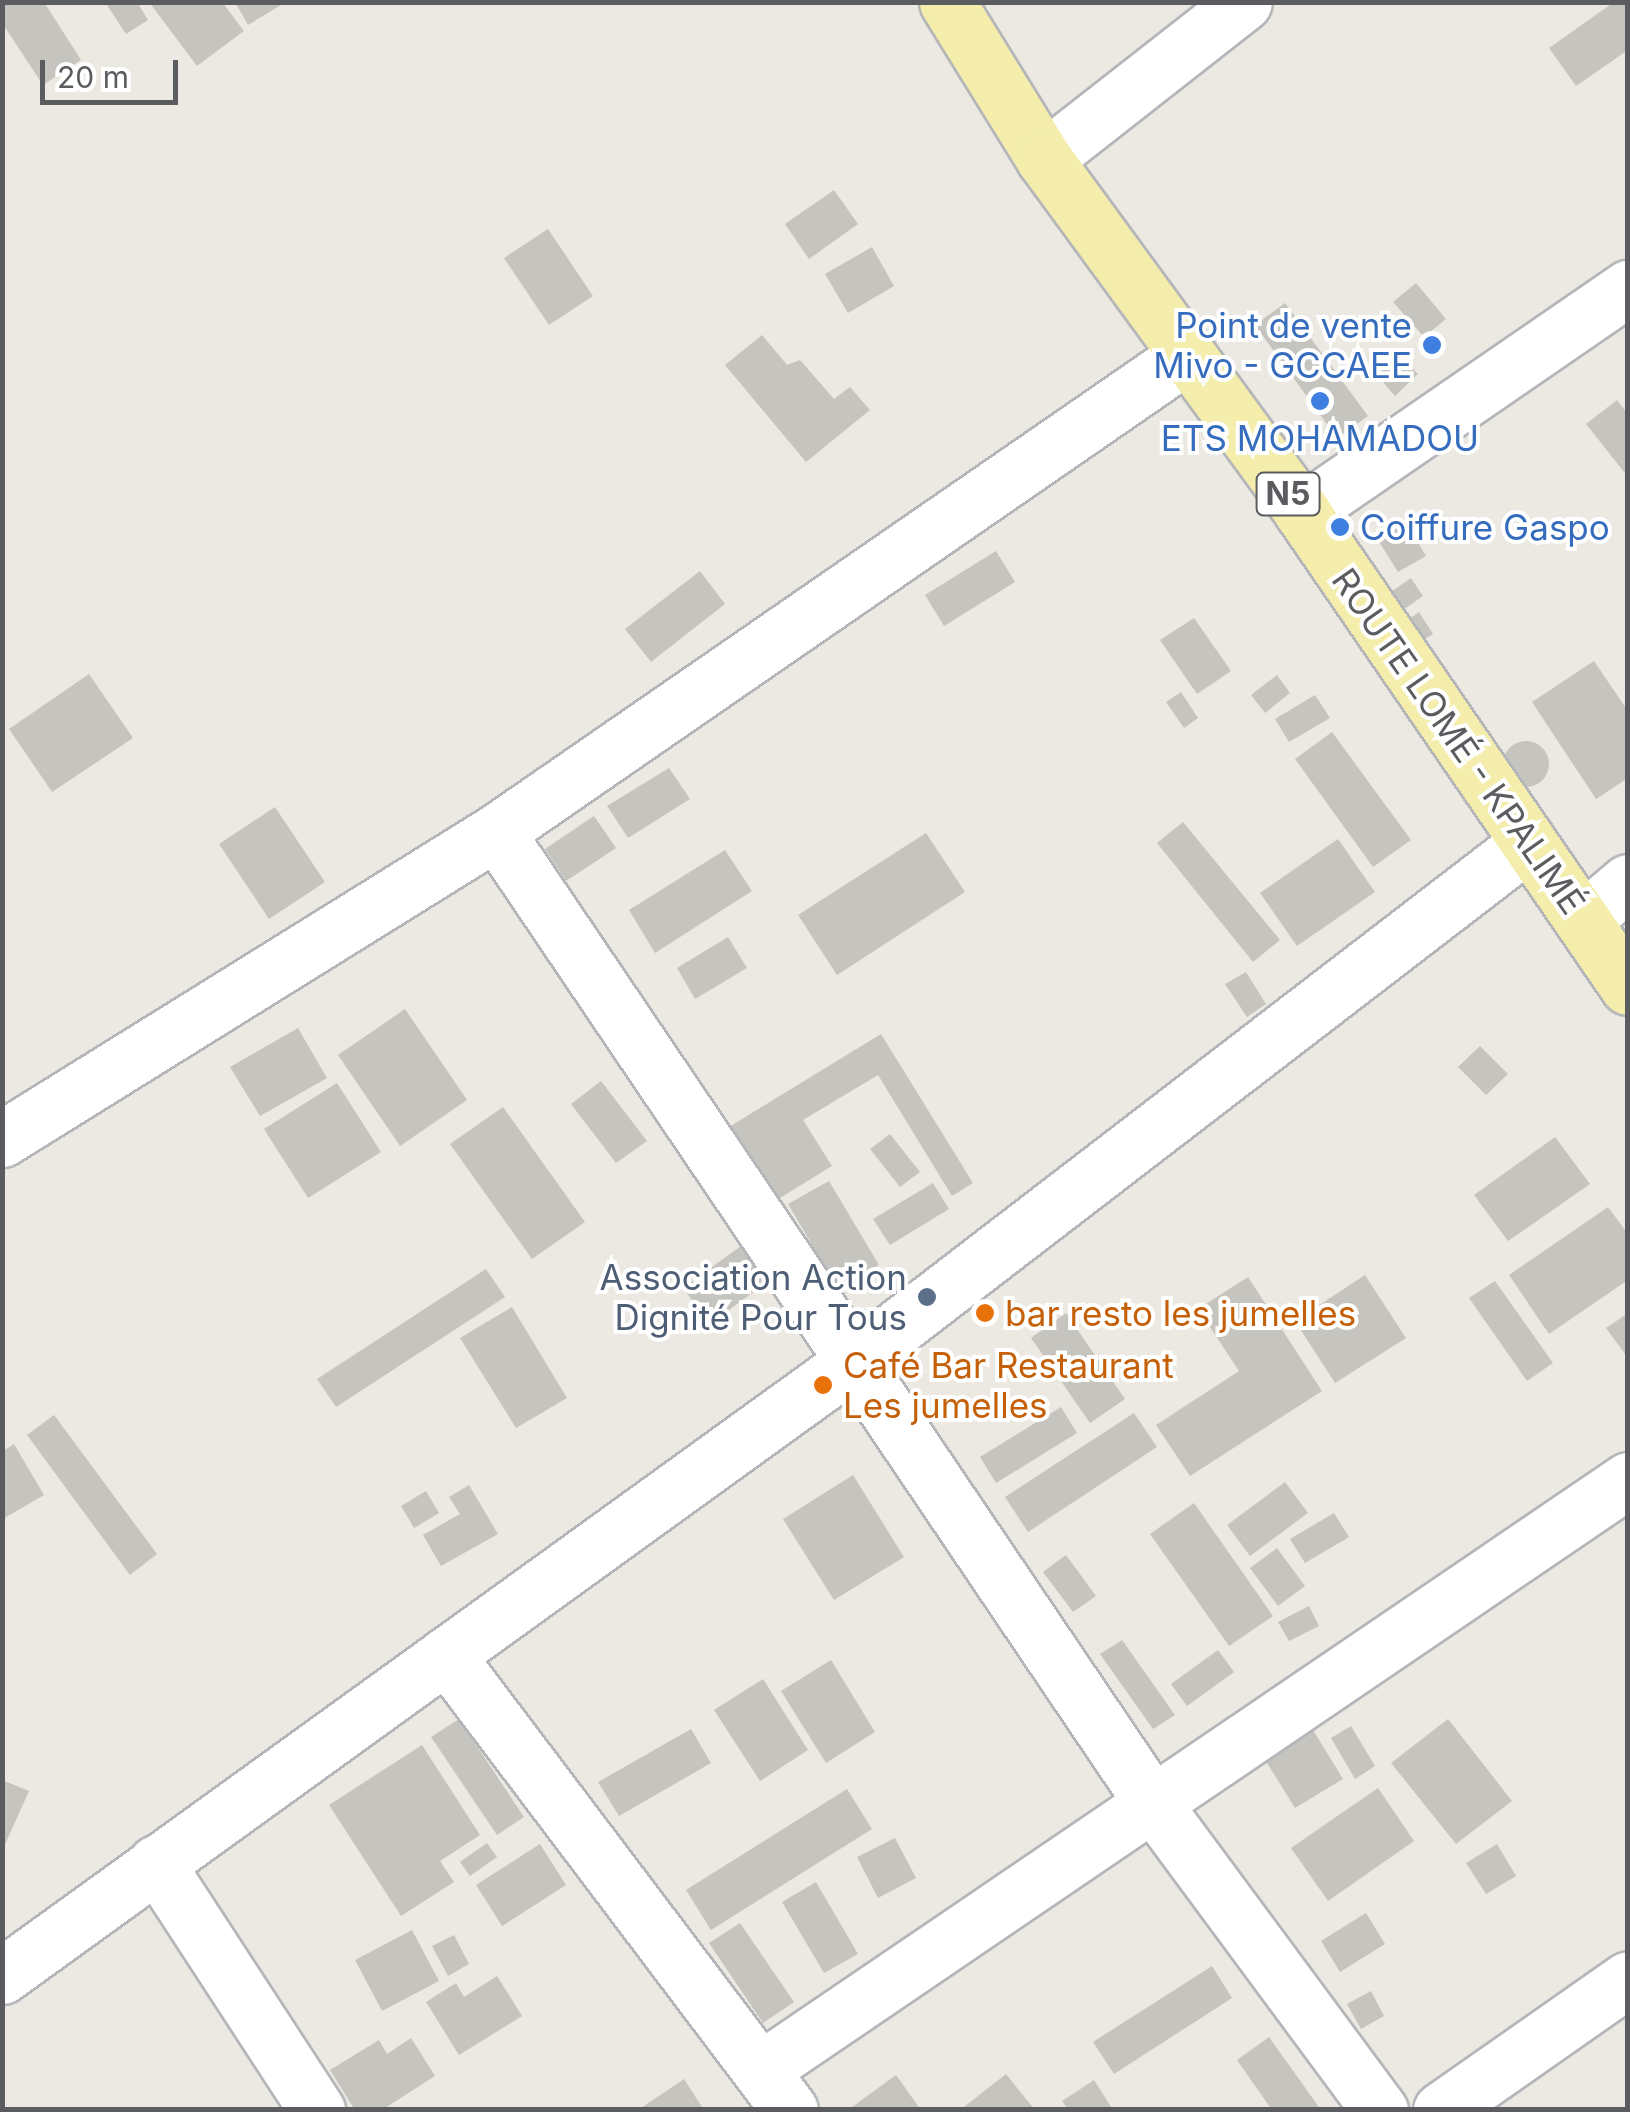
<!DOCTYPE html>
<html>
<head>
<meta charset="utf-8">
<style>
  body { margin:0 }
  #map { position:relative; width:1630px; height:2112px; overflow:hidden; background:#ebe9e1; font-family:Inter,sans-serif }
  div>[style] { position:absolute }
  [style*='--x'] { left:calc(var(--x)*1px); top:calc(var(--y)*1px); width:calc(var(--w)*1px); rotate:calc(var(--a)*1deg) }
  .building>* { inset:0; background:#c6c4be }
  .round { border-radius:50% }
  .roads { filter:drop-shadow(2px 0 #b4b6ba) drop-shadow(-2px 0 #b4b6ba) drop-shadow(0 2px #b4b6ba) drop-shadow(0 -2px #b4b6ba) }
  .street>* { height:55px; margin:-27.5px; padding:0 27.5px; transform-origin:27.5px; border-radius:27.5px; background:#fff }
  .secondary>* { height:55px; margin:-27.5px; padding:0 27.5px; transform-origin:27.5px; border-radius:27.5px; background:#fff }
  .primary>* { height:55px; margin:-27.5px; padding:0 27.5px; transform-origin:27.5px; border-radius:27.5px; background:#f4edac }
  .dots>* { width:28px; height:28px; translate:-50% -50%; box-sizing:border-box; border:5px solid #fff; border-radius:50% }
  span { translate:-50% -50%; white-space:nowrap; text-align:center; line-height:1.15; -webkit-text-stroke:8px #fff; paint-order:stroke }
  .shield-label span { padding:2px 8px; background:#fff; border:2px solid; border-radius:8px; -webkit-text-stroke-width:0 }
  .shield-label { font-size:32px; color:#5a5c60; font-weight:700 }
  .shop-label { font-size:35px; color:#366cbe }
  .right { translate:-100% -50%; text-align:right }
  .left { translate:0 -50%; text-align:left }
  .street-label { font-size:35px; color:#5a5c60 }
  .service-label { font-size:35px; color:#4e5e75 }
  .food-label { font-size:35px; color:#c56008 }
  .frame { position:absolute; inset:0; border:5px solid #5a5c60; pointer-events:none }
  .scale { position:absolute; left:40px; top:60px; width:138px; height:45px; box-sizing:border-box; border:5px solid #5a5c60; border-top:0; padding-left:12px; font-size:30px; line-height:35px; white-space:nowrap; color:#5a5c60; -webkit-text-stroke:8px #fff; paint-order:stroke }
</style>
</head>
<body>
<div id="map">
  <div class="building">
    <div style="clip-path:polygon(2px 2px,44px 2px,81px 60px,43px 85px,2px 23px)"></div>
    <div style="clip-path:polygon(105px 2px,137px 2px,148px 20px,126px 34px)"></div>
    <div style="clip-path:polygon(149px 2px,222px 2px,244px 31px,197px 66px)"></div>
    <div style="clip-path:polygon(235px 2px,286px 2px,248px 25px)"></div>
    <div style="clip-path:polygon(1614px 2px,1628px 2px,1628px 50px,1576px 86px,1549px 48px)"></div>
    <div style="clip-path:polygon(834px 190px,858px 224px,809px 259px,785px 224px)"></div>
    <div style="clip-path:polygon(548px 229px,593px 296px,549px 325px,504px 258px)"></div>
    <div style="clip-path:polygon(872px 247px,894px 286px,848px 313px,825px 274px)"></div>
    <div style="clip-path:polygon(1416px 283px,1446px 319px,1424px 337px,1393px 302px)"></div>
    <div style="clip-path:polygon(1285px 303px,1368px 416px,1337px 438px,1255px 325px)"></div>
    <div style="clip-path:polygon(762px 335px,787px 365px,800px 360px,834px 399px,850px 387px,870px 410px,806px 462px,725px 365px)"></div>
    <div style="clip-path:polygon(1400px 354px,1418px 374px,1395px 396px,1377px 375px)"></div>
    <div style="clip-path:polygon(1617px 400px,1628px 414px,1628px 477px,1586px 424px)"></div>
    <div style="clip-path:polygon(1406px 523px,1426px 556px,1398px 572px,1378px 540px)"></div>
    <div style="clip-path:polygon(996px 551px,1015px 582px,944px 626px,925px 595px)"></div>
    <div style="clip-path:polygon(700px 571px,725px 604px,651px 662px,625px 629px)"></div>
    <div style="clip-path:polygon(1411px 578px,1423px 596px,1396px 615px,1384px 597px)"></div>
    <div style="clip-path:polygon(1419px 612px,1433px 634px,1412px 647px,1398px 627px)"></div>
    <div style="clip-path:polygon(1194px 618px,1231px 671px,1197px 694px,1160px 640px)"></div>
    <div style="clip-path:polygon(1594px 661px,1628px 711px,1628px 778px,1596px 799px,1532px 702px)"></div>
    <div style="clip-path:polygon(89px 674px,133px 738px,52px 792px,9px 729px)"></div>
    <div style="clip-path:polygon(1277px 675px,1290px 693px,1265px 713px,1251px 695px)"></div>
    <div style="clip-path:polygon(1181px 692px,1198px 718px,1184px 728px,1166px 702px)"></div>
    <div style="clip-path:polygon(1315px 695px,1330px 718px,1289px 742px,1275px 719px)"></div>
    <div style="clip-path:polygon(1332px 732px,1411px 840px,1373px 867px,1295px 759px)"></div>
    <div class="round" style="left:1503px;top:741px;width:46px;height:46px"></div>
    <div style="clip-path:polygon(669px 768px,690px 799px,628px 838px,607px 806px)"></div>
    <div style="clip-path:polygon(275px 807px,325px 882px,269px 919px,219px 844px)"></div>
    <div style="clip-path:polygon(594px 816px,616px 848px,566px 881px,545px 849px)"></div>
    <div style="clip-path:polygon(1183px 822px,1280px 940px,1253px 962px,1157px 843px)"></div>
    <div style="clip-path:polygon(926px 833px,965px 892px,837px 975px,798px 915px)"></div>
    <div style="clip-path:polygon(1338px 839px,1375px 892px,1297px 946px,1260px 893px)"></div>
    <div style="clip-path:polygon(725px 850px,752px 891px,655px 953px,629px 910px)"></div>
    <div style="clip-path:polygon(728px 937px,747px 968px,695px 999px,677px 968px)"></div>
    <div style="clip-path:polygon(1246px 972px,1266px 1004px,1247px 1017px,1225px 984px)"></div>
    <div style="clip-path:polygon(405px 1009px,467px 1100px,400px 1146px,338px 1055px)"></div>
    <div style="clip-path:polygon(298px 1028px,327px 1078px,260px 1116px,230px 1067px)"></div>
    <div style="clip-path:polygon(881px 1034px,973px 1183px,952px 1196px,878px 1075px,803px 1120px,832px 1166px,775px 1201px,729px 1127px)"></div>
    <div style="clip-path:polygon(1480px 1046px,1508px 1074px,1486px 1095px,1458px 1067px)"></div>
    <div style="clip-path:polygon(601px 1081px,647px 1141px,616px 1163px,571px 1104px)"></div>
    <div style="clip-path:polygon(337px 1083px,381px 1152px,308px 1198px,264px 1129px)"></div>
    <div style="clip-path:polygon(503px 1107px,585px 1222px,532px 1259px,450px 1144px)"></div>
    <div style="clip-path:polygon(890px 1134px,920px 1172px,900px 1187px,870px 1149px)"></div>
    <div style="clip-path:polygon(1555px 1137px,1590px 1184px,1508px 1241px,1474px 1195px)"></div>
    <div style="clip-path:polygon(829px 1181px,879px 1265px,838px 1289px,788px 1204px)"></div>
    <div style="clip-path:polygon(933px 1183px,949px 1209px,890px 1245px,873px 1219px)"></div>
    <div style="clip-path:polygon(1608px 1207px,1628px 1234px,1628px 1280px,1549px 1334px,1509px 1275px)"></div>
    <div style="clip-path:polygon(741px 1246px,767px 1282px,710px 1324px,683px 1288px)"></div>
    <div style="clip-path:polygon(486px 1269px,505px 1297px,336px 1407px,317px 1379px)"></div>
    <div style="clip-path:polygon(1365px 1275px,1406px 1338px,1335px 1383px,1295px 1321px)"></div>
    <div style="clip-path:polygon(1248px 1277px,1322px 1391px,1190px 1476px,1156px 1425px,1239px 1371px,1198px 1309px)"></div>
    <div style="clip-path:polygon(1495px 1281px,1553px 1363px,1527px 1381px,1469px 1298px)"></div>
    <div style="clip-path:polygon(512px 1307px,567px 1398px,516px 1428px,460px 1338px)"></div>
    <div style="clip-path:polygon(1066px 1313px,1125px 1399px,1090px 1423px,1031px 1338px)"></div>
    <div style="clip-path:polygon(1628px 1313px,1628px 1358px,1606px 1328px)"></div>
    <div style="clip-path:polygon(1061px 1407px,1077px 1433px,996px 1483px,980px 1457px)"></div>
    <div style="clip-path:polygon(1134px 1413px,1157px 1447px,1028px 1532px,1005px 1497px)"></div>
    <div style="clip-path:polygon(54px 1415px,157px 1554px,130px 1575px,27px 1435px)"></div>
    <div style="clip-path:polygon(14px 1444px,44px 1495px,3px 1519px,3px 1451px)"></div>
    <div style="clip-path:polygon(853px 1475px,904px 1557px,834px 1600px,783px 1519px)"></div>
    <div style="clip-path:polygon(1285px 1482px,1308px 1513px,1250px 1556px,1227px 1525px)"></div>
    <div style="clip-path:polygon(469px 1485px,498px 1534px,441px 1566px,423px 1535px,460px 1514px,449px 1497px)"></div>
    <div style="clip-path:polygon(426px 1491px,439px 1513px,414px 1528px,401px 1506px)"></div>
    <div style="clip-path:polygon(1194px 1503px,1273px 1616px,1229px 1646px,1150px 1534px)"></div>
    <div style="clip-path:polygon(1334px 1513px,1349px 1537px,1305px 1563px,1290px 1539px)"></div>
    <div style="clip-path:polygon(1277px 1548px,1305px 1586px,1278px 1606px,1250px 1568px)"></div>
    <div style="clip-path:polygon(1066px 1555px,1096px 1596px,1073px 1612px,1043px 1572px)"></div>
    <div style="clip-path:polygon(1309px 1606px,1319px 1626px,1289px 1641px,1278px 1622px)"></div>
    <div style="clip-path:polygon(1122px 1640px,1175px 1715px,1153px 1729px,1100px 1654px)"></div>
    <div style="clip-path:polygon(1218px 1650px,1234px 1672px,1187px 1706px,1171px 1684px)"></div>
    <div style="clip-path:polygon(831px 1660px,875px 1732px,826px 1763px,781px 1691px)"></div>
    <div style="clip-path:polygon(763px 1679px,808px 1750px,760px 1781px,714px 1710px)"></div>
    <div style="clip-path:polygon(459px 1719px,524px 1817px,497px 1835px,431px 1737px)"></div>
    <div style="clip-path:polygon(1448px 1719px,1512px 1801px,1456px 1844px,1391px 1763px)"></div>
    <div style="clip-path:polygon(1310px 1725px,1343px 1779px,1295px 1808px,1262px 1755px)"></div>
    <div style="clip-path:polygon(1351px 1726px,1375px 1766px,1355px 1779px,1331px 1738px)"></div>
    <div style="clip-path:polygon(691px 1729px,711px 1763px,619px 1816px,598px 1782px)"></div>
    <div style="clip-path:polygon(422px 1745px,480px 1835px,440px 1861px,454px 1882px,401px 1916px,329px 1805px)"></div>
    <div style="clip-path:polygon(2px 1780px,29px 1791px,2px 1851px)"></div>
    <div style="clip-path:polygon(1378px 1788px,1414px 1841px,1328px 1901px,1291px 1848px)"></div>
    <div style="clip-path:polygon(847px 1789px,872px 1829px,711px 1930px,686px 1890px)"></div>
    <div style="clip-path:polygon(895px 1838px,916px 1878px,878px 1898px,857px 1857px)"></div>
    <div style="clip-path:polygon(487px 1843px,497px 1857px,470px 1876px,460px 1862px)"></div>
    <div style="clip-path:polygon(540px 1844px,566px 1885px,502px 1926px,476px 1885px)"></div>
    <div style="clip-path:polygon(1497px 1844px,1516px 1876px,1486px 1894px,1466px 1863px)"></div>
    <div style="clip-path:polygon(816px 1882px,858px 1954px,824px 1973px,782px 1902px)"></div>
    <div style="clip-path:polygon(1366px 1913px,1385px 1944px,1340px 1972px,1321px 1941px)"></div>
    <div style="clip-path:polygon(740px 1923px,794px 2002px,763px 2023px,709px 1943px)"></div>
    <div style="clip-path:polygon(412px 1930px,439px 1981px,382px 2011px,355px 1960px)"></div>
    <div style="clip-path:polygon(454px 1935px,469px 1964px,448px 1976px,432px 1946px)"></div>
    <div style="clip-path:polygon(1212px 1966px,1232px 1998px,1114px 2074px,1093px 2042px)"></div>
    <div style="clip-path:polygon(497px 1976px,522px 2016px,459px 2055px,426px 2002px,456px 1983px,464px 1997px)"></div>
    <div style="clip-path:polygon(1371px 1991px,1384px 2016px,1361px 2029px,1347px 2004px)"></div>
    <div style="clip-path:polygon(1269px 2037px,1321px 2110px,1272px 2110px,1237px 2060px)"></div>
    <div style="clip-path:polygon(411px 2038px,435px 2076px,382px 2110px,355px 2110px,330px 2070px,379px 2040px,387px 2054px)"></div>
    <div style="clip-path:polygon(1006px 2074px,1035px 2110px,960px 2110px)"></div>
    <div style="clip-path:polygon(896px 2075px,921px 2110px,848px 2110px)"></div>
    <div style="clip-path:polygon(684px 2079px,704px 2110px,638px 2110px)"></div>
    <div style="clip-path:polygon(1094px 2080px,1113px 2110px,1068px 2110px,1062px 2101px)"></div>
  </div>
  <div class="roads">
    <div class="street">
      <div style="--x:1044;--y:159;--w:254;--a:-38.1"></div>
      <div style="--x:1302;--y:512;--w:396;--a:-34.5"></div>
      <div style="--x:496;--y:832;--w:1170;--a:55.94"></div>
      <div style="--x:1151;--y:1801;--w:385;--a:53.5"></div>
      <div style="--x:1584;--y:919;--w:57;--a:-40.1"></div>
      <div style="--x:2;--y:1139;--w:582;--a:-31.86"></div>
      <div style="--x:496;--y:832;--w:838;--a:-34.6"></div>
      <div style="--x:446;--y:1655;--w:570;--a:52.91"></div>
      <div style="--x:156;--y:1863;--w:295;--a:56.9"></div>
      <div style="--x:760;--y:2070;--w:1050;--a:-34.2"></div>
      <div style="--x:1441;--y:2110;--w:228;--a:-35"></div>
    </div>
    <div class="secondary">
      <div style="--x:2;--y:1976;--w:1047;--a:-35.83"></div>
      <div style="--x:851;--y:1363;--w:849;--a:-37.53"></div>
    </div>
    <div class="primary">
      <div style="--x:947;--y:2;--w:185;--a:58.3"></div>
      <div style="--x:1044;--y:159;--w:437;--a:53.8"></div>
      <div style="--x:1302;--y:512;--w:576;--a:55.54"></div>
    </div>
  </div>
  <div class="dots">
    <div style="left:1432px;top:345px;background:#3f7fe0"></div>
    <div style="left:1320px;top:401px;background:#3f7fe0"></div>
    <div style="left:1340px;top:527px;background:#3f7fe0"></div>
    <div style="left:927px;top:1297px;background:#5c6f8a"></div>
    <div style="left:985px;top:1313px;background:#e8710a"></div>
    <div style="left:823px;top:1385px;background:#e8710a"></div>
  </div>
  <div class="shield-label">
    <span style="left:1288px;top:494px">N5</span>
  </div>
  <div class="shop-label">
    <span class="right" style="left:1412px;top:345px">Point de vente<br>Mivo - GCCAEE</span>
    <span style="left:1320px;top:438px">ETS MOHAMADOU</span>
    <span class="left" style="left:1360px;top:527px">Coiffure Gaspo</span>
  </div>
  <div class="street-label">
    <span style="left:1459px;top:741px;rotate:55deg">ROUTE LOMÉ - KPALIMÉ</span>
  </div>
  <div class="service-label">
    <span class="right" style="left:907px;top:1297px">Association Action<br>Dignité Pour Tous</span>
  </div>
  <div class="food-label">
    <span class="left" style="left:1005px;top:1313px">bar resto les jumelles</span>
    <span class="left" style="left:843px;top:1385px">Café Bar Restaurant<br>Les jumelles</span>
  </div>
  <div class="frame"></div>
  <div class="scale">20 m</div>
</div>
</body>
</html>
